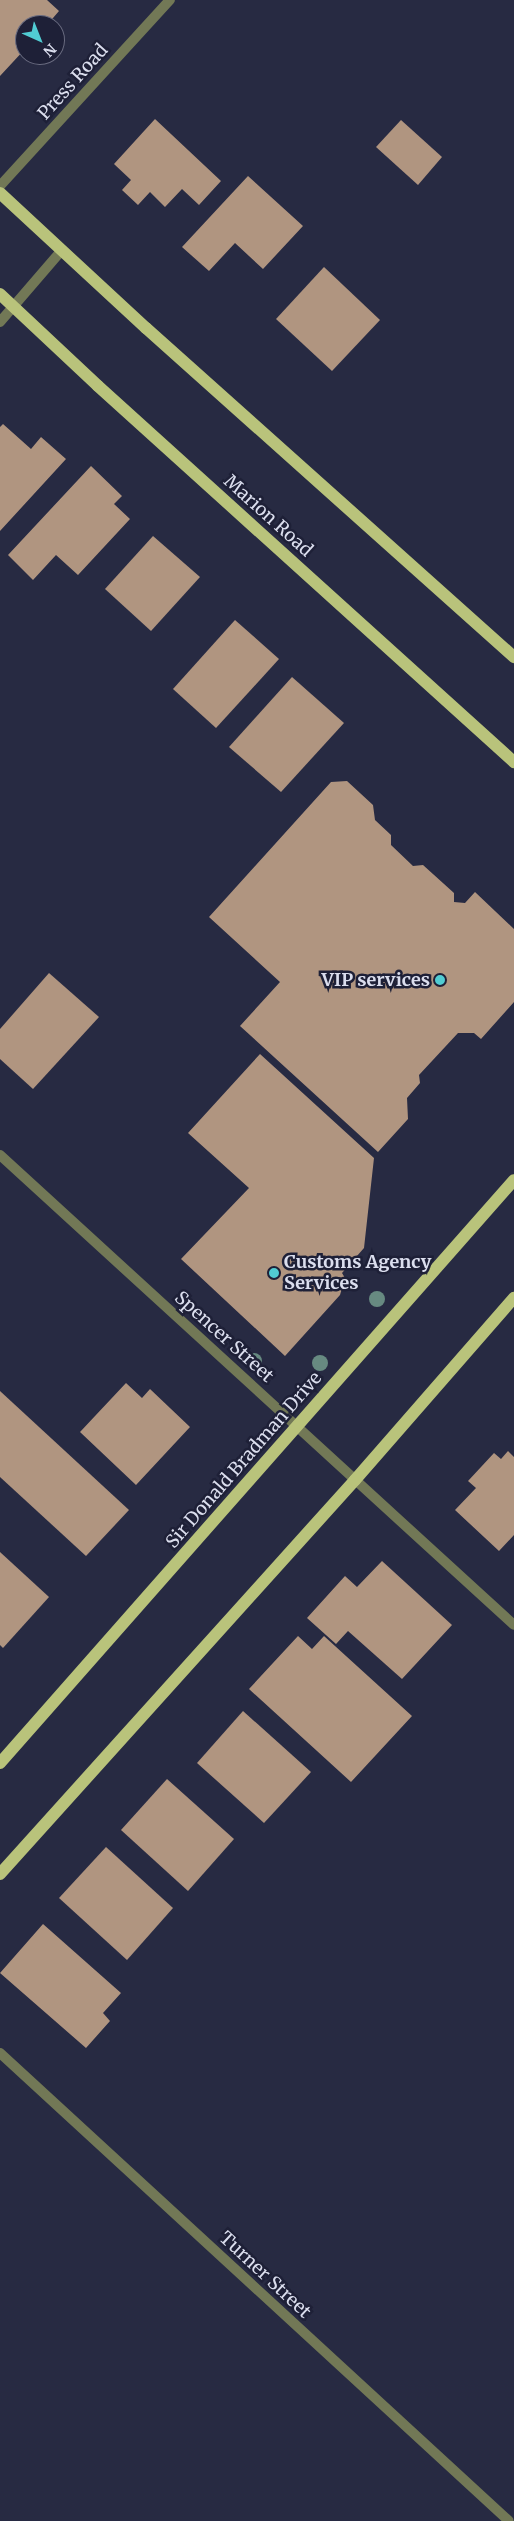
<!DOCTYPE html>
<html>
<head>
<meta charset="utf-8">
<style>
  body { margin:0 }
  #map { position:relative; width:514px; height:2521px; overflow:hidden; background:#272a42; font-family:Merriweather,serif }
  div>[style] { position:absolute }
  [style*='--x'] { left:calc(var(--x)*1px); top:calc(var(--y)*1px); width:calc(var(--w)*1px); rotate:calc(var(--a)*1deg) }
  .building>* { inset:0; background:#b09580 }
  .minor>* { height:10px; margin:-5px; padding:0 5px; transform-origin:5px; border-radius:5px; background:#727856 }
  .primary>* { height:12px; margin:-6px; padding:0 6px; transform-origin:6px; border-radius:6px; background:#b9c37b }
  .trees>* { width:16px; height:16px; margin:-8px; border-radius:50%; background:#678a81 }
  .dots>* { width:14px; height:14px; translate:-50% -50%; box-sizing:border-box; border:2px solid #1e2037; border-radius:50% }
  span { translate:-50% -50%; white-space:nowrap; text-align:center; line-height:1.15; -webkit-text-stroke:5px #1e2037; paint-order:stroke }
  .street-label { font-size:18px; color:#dbdeee }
  .poi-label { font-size:18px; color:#dbdeee; font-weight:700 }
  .right { translate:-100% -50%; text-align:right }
  .left { translate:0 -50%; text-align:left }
  .north { position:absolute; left:15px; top:15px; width:50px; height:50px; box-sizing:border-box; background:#1e2037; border:1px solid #6a6c80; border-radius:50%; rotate:136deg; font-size:14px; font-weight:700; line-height:20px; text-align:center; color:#dbdeee }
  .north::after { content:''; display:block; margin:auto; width:18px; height:22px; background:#51ccd3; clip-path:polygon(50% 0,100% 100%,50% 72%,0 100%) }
</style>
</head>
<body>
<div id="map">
  <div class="building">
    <div style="clip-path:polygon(0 0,47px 0,59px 11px,47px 25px,25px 25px,25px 49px,0 76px)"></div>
    <div style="clip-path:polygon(155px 119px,221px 181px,199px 205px,182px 189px,165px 207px,150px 192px,138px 205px,122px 190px,131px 180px,114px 164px)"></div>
    <div style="clip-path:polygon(401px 120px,442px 157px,418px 185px,376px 147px)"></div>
    <div style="clip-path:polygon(248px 176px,303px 226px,263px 269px,235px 243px,209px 271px,182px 247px)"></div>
    <div style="clip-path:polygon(324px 267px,380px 320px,332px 371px,276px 319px)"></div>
    <div style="clip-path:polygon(3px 424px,31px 449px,41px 437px,66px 459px,0 531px,0 427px)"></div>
    <div style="clip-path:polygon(91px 466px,122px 496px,114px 504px,130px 519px,78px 575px,56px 555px,33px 580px,8px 555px)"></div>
    <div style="clip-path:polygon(153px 536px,200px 577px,151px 631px,105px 589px)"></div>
    <div style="clip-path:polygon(235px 620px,279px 659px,216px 728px,173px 689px)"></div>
    <div style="clip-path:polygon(292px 677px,344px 723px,281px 792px,229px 747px)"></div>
    <div style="clip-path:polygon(347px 781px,373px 805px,375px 820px,391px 835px,391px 845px,413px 866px,423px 865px,454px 893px,454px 902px,465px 903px,475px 892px,514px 929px,514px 1002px,481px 1039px,474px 1033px,458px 1033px,419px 1075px,420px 1083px,407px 1098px,408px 1119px,378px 1152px,240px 1026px,280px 982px,209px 917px,331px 782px)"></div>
    <div style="clip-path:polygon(49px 973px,99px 1017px,33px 1089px,0 1059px,0 1029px)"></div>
    <div style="clip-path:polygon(260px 1054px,374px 1158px,364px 1248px,342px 1273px,345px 1278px,340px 1295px,285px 1356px,181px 1259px,249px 1188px,188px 1133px)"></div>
    <div style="clip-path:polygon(126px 1383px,142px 1398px,150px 1389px,190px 1427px,136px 1485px,80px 1432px)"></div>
    <div style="clip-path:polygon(0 1391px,129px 1510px,86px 1556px,0 1477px)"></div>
    <div style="clip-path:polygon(508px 1451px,514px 1457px,514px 1535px,499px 1551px,455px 1510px,476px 1488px,468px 1481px,494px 1453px,501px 1459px)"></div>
    <div style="clip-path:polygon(0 1552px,49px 1597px,3px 1648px,0 1645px)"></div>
    <div style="clip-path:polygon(382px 1561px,452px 1625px,402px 1679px,348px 1631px,336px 1644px,307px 1618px,345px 1576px,357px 1587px)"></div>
    <div style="clip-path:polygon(298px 1636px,312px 1649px,324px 1636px,412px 1716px,351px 1782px,249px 1689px)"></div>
    <div style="clip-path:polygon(243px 1711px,311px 1772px,264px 1823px,197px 1763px)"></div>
    <div style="clip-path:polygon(167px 1779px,234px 1839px,188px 1891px,121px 1830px)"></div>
    <div style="clip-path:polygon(106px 1847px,173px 1908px,127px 1960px,59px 1898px)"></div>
    <div style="clip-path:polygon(43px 1924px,121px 1993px,103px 2013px,110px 2021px,86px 2048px,0 1973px)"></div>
  </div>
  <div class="minor">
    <div style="--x:0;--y:186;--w:252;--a:-47.6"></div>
    <div style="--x:0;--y:322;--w:95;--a:-49.3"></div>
    <div style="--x:0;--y:1155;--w:696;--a:42.44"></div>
    <div style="--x:0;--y:2053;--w:691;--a:42.6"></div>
  </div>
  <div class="primary">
    <div style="--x:0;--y:193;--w:199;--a:42.8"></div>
    <div style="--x:146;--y:328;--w:494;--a:41.8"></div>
    <div style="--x:0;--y:294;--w:134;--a:43.2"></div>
    <div style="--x:98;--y:386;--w:561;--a:42.11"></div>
    <div style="--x:0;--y:1763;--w:777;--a:-48.6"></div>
    <div style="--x:0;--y:1874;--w:530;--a:-47.98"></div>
    <div style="--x:355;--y:1480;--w:242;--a:-48.9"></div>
  </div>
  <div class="trees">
    <div style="left:377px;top:1299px"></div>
    <div style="left:254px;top:1361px"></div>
    <div style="left:320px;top:1363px"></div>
  </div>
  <div class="dots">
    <div style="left:440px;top:980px;background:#51ccd3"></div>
    <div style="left:274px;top:1273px;background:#51ccd3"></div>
  </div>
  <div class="street-label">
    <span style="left:73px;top:82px;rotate:-48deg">Press Road</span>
    <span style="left:268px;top:516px;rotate:42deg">Marion Road</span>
    <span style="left:224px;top:1337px;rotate:42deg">Spencer Street</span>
    <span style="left:244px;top:1460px;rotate:-49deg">Sir Donald Bradman Drive</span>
    <span style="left:265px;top:2275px;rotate:43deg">Turner Street</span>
  </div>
  <div class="poi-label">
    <span class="right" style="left:430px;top:980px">VIP services</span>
    <span class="left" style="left:284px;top:1273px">Customs Agency<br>Services</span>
  </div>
  <div class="north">N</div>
</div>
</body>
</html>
